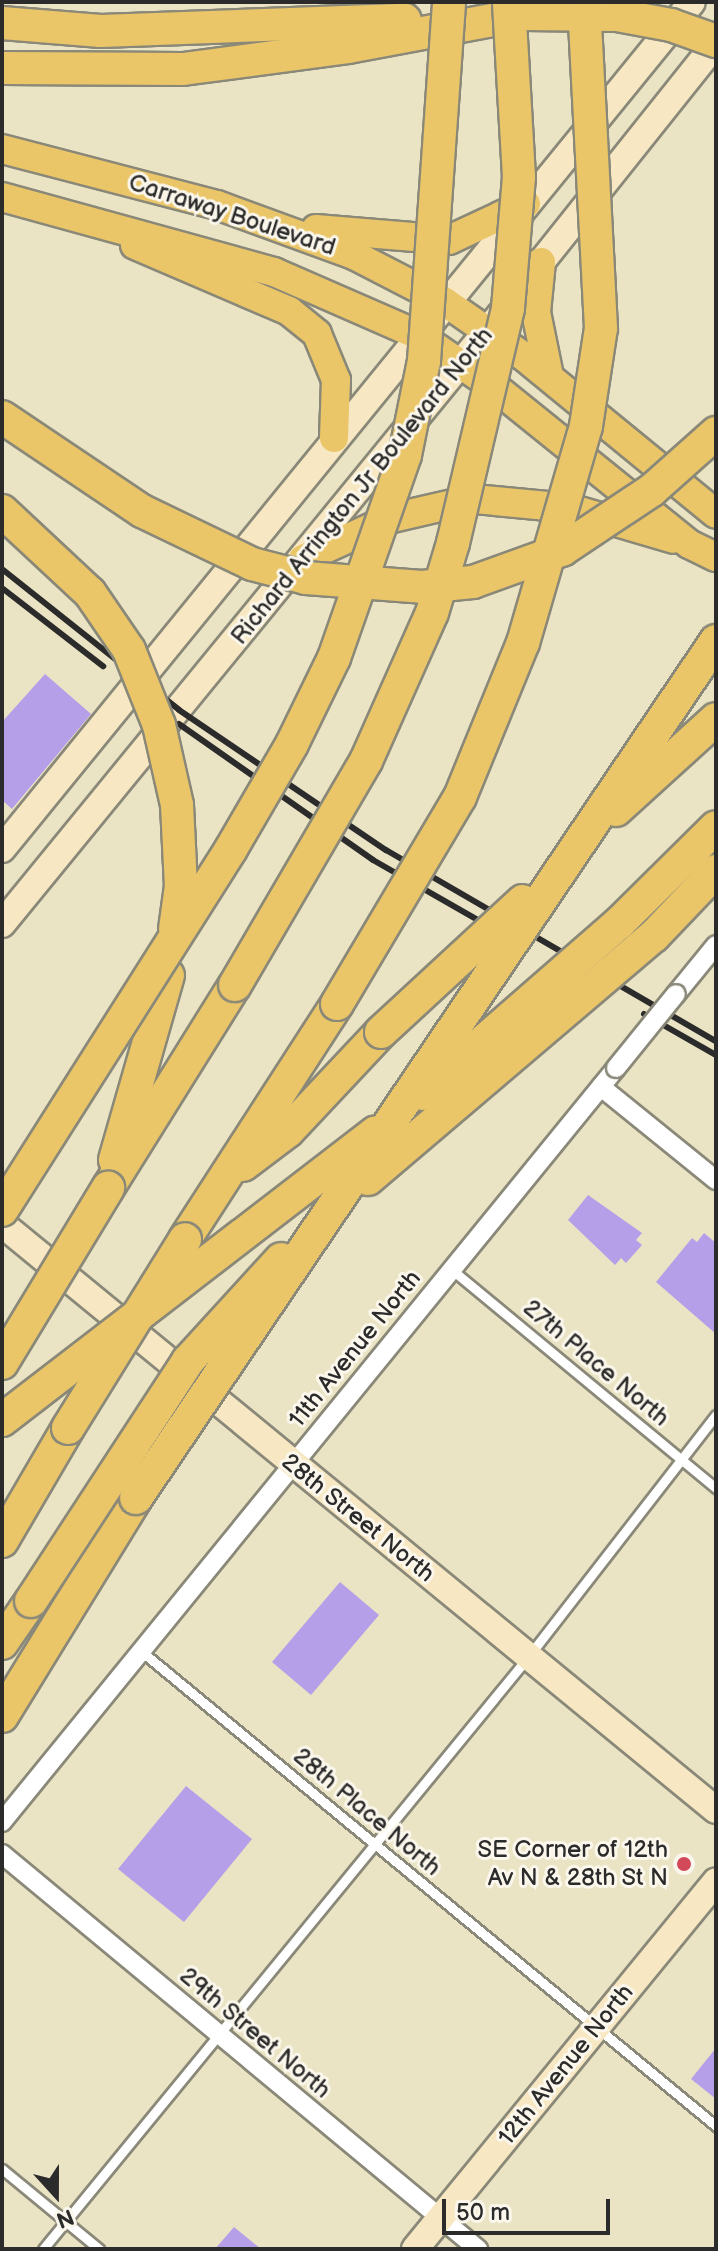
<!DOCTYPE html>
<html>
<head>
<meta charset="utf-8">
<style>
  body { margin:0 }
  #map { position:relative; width:718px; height:2251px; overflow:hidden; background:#eae4c4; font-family:"Balsamiq Sans",sans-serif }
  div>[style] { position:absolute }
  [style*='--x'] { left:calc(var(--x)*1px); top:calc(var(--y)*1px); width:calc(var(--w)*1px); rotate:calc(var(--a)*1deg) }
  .building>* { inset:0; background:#b69fe9 }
  .roads { filter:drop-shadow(2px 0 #8a8878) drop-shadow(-2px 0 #8a8878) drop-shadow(0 2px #8a8878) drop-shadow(0 -2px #8a8878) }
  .lane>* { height:9px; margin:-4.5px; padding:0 4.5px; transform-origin:4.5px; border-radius:4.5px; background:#fff }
  .street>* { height:18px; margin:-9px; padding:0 9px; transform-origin:9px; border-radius:9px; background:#fff }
  .secondary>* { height:26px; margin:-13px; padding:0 13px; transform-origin:13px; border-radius:13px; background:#f7e8c3 }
  .primary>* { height:28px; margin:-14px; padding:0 14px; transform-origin:14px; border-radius:14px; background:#ebc669 }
  .highway>* { height:32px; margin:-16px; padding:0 16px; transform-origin:16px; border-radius:16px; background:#ebc669 }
  .rail>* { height:6px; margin:-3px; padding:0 3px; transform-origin:3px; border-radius:3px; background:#2b2b2b }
  .bridges { filter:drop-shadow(2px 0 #8a8878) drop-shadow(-2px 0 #8a8878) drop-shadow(0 2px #8a8878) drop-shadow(0 -2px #8a8878) }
  .street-bridge>* { height:18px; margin:-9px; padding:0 9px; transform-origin:9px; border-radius:9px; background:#fff }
  .highway-bridge>* { height:32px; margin:-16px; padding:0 16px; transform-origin:16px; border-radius:16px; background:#ebc669 }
  .dots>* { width:22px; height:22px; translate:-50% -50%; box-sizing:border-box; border:4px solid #fbf7ec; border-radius:50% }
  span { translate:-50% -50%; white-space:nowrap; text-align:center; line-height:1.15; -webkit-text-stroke:6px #fbf7ec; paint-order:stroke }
  .street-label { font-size:24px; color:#2b2b2b }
  .poi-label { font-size:24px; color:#2b2b2b }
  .right { translate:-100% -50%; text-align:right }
  .frame { position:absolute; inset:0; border:4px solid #2b2b2b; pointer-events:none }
  .north { position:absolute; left:16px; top:2155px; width:80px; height:80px; -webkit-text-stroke:6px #fbf7ec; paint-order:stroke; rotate:159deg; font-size:22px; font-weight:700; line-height:32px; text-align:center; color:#2b2b2b }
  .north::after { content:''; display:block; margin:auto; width:28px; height:36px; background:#2b2b2b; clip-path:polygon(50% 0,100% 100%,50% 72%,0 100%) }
  .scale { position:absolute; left:442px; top:2199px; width:168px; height:36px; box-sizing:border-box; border:4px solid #2b2b2b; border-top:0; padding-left:10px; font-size:24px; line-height:28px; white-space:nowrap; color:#2b2b2b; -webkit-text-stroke:6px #fbf7ec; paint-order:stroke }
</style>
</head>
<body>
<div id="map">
  <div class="building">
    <div style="clip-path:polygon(45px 674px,91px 714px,12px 809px,2px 800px,2px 722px)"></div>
    <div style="clip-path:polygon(588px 1195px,642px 1233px,636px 1240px,642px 1245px,626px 1263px,621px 1258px,615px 1265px,568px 1220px)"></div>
    <div style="clip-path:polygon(704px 1233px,716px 1243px,716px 1334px,656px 1282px,692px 1238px,697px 1242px)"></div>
    <div style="clip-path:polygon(340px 1582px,379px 1615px,311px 1695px,272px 1662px)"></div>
    <div style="clip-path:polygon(186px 1786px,252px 1839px,184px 1922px,118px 1869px)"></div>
    <div style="clip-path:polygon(716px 2048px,716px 2099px,691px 2079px)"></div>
    <div style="clip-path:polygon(234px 2227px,261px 2249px,215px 2249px)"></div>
  </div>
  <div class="roads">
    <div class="lane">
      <div style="--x:451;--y:1269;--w:344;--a:39.6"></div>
      <div style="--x:141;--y:1651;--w:746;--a:39.56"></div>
      <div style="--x:2;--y:2169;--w:126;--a:39.5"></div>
      <div style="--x:43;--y:2249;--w:765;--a:-50.67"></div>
      <div style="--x:528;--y:1657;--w:306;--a:-52.2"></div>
    </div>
    <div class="street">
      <div style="--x:676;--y:994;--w:63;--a:-50.8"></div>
      <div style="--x:601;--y:1087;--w:148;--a:39"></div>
      <div style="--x:2;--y:1822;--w:972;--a:-50.84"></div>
      <div style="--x:2;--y:1854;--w:619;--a:39.69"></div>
    </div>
    <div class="secondary">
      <div style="--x:527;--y:280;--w:303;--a:-51.4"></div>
      <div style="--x:2;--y:849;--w:1092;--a:-50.83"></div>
      <div style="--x:2;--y:924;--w:788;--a:-50.72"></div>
      <div style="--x:2;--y:1224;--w:924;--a:39.38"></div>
      <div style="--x:415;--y:2249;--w:475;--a:-50.7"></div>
    </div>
    <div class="primary">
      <div style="--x:2;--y:149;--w:222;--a:14.6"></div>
      <div style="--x:217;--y:205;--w:146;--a:20.1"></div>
      <div style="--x:354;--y:255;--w:102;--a:27.3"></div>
      <div style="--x:445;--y:302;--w:95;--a:34.7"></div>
      <div style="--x:523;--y:356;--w:249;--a:39.3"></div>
      <div style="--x:2;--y:197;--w:282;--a:15.4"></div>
      <div style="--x:274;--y:272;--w:157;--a:23.6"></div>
      <div style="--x:418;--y:335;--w:96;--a:34.4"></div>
      <div style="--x:497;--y:389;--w:247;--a:38.9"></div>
      <div style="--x:689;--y:544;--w:30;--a:26"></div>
      <div style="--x:316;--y:229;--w:133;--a:4.7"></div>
      <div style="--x:449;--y:240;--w:85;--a:-25.1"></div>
      <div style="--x:135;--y:245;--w:168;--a:23.2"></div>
      <div style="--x:289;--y:311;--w:36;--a:39"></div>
      <div style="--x:317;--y:334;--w:50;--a:67.6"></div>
      <div style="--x:336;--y:380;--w:58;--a:92"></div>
      <div style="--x:541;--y:262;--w:50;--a:95.7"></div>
      <div style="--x:536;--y:312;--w:65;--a:78.5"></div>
      <div style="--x:303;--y:559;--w:98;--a:-24.7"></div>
      <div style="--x:392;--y:518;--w:84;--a:-13"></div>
      <div style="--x:474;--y:499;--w:95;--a:5.4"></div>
      <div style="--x:569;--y:508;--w:109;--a:16.4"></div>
    </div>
    <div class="highway">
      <div style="--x:2;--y:23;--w:99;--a:4.6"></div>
      <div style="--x:101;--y:31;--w:304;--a:-2.1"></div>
      <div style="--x:2;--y:68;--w:181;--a:0.3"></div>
      <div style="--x:183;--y:69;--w:166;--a:-7.6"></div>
      <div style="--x:348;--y:47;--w:179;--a:-10.6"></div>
      <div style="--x:115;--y:1160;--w:192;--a:-74"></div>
      <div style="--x:243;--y:1165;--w:56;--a:-37.1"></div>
      <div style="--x:288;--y:1131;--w:136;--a:-46.8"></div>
      <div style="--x:108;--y:1188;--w:239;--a:-58"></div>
      <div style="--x:185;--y:1239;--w:280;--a:-57.1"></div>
      <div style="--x:2;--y:1541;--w:131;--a:-59.7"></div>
      <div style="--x:2;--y:1643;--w:51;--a:-55.4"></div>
      <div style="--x:2;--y:1716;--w:256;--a:-58.4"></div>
    </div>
  </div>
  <div class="rail">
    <div style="--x:2;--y:569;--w:226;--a:38.5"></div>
    <div style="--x:179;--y:710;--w:250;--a:34.1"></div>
    <div style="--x:386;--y:850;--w:381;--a:30.1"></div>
    <div style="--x:2;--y:588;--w:128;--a:37.7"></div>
    <div style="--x:179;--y:724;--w:237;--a:35"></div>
    <div style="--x:373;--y:860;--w:175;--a:29.8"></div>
    <div style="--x:644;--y:1014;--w:83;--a:29.7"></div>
  </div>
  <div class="bridges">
    <div class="street-bridge">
      <div style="--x:616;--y:1068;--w:95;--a:-51"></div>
    </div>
    <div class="highway-bridge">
      <div style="--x:524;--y:14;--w:93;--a:0.6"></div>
      <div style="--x:617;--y:15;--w:55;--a:10.5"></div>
      <div style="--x:671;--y:25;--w:48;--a:19.6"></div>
      <div style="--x:2;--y:417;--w:169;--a:33.9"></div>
      <div style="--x:142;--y:511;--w:122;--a:25.7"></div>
      <div style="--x:252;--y:564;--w:56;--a:14.5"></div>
      <div style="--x:306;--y:578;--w:116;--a:4.4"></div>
      <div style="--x:422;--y:587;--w:51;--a:-5.6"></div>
      <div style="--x:473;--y:582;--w:95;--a:-19.8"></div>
      <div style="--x:562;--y:550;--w:108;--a:-33.7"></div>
      <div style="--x:652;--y:490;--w:86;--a:-41.7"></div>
      <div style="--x:2;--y:511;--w:120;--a:43"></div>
      <div style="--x:90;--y:593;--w:69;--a:55.6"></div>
      <div style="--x:129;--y:650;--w:81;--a:68.2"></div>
      <div style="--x:159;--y:725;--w:82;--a:77.3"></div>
      <div style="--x:177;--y:805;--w:81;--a:87.2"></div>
      <div style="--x:181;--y:886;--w:43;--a:97.9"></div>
      <div style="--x:616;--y:810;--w:135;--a:-42.3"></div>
      <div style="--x:235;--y:985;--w:259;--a:-59.7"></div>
      <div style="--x:366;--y:761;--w:162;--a:-66"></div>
      <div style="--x:432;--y:613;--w:73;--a:-73.3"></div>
      <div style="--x:453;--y:543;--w:241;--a:-76.8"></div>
      <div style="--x:508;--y:308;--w:131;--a:-85.2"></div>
      <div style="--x:519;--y:177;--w:175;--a:-93.3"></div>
      <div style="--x:337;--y:1004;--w:241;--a:-59.3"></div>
      <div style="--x:460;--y:797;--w:166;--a:-67.8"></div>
      <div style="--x:523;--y:643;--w:226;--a:-73.8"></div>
      <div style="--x:586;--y:426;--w:99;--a:-81.3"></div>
      <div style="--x:601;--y:328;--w:326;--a:-93"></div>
      <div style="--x:381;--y:1032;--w:193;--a:-42.7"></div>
      <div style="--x:423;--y:1094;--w:260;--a:-41.1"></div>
      <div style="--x:619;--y:923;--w:136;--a:-44.7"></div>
      <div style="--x:368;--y:1179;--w:375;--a:-40.4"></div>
      <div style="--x:654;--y:936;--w:90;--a:-46.4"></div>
      <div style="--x:2;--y:1210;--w:428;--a:-57.6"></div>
      <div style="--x:231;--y:849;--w:121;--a:-59.8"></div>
      <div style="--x:292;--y:744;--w:96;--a:-64"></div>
      <div style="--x:334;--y:658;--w:215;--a:-70.7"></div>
      <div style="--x:405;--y:455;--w:96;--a:-78.6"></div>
      <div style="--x:424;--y:361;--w:360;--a:-86"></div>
      <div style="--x:2;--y:1363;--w:205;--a:-58.8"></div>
      <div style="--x:2;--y:1420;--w:471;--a:-37.6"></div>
      <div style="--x:68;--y:1428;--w:222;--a:-58.2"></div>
      <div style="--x:136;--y:1498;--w:1035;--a:-55.91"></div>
      <div style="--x:31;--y:1601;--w:287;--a:-56.8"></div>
      <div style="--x:188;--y:1361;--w:138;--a:-47.6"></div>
    </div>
  </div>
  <div class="dots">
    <div style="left:684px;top:1864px;background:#d1495b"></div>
  </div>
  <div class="street-label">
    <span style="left:232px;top:215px;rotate:18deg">Carraway Boulevard</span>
    <span style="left:362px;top:486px;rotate:-51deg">Richard Arrington Jr Boulevard North</span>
    <span style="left:355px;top:1349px;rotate:-51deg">11th Avenue North</span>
    <span style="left:596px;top:1363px;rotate:40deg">27th Place North</span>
    <span style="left:358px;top:1518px;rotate:39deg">28th Street North</span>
    <span style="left:367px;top:1812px;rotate:40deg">28th Place North</span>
    <span style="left:255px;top:2033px;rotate:40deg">29th Street North</span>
    <span style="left:566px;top:2065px;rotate:-51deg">12th Avenue North</span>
  </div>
  <div class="poi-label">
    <span class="right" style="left:668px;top:1864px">SE Corner of 12th<br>Av N &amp; 28th St N</span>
  </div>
  <div class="frame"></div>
  <div class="north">N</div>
  <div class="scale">50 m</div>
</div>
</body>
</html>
